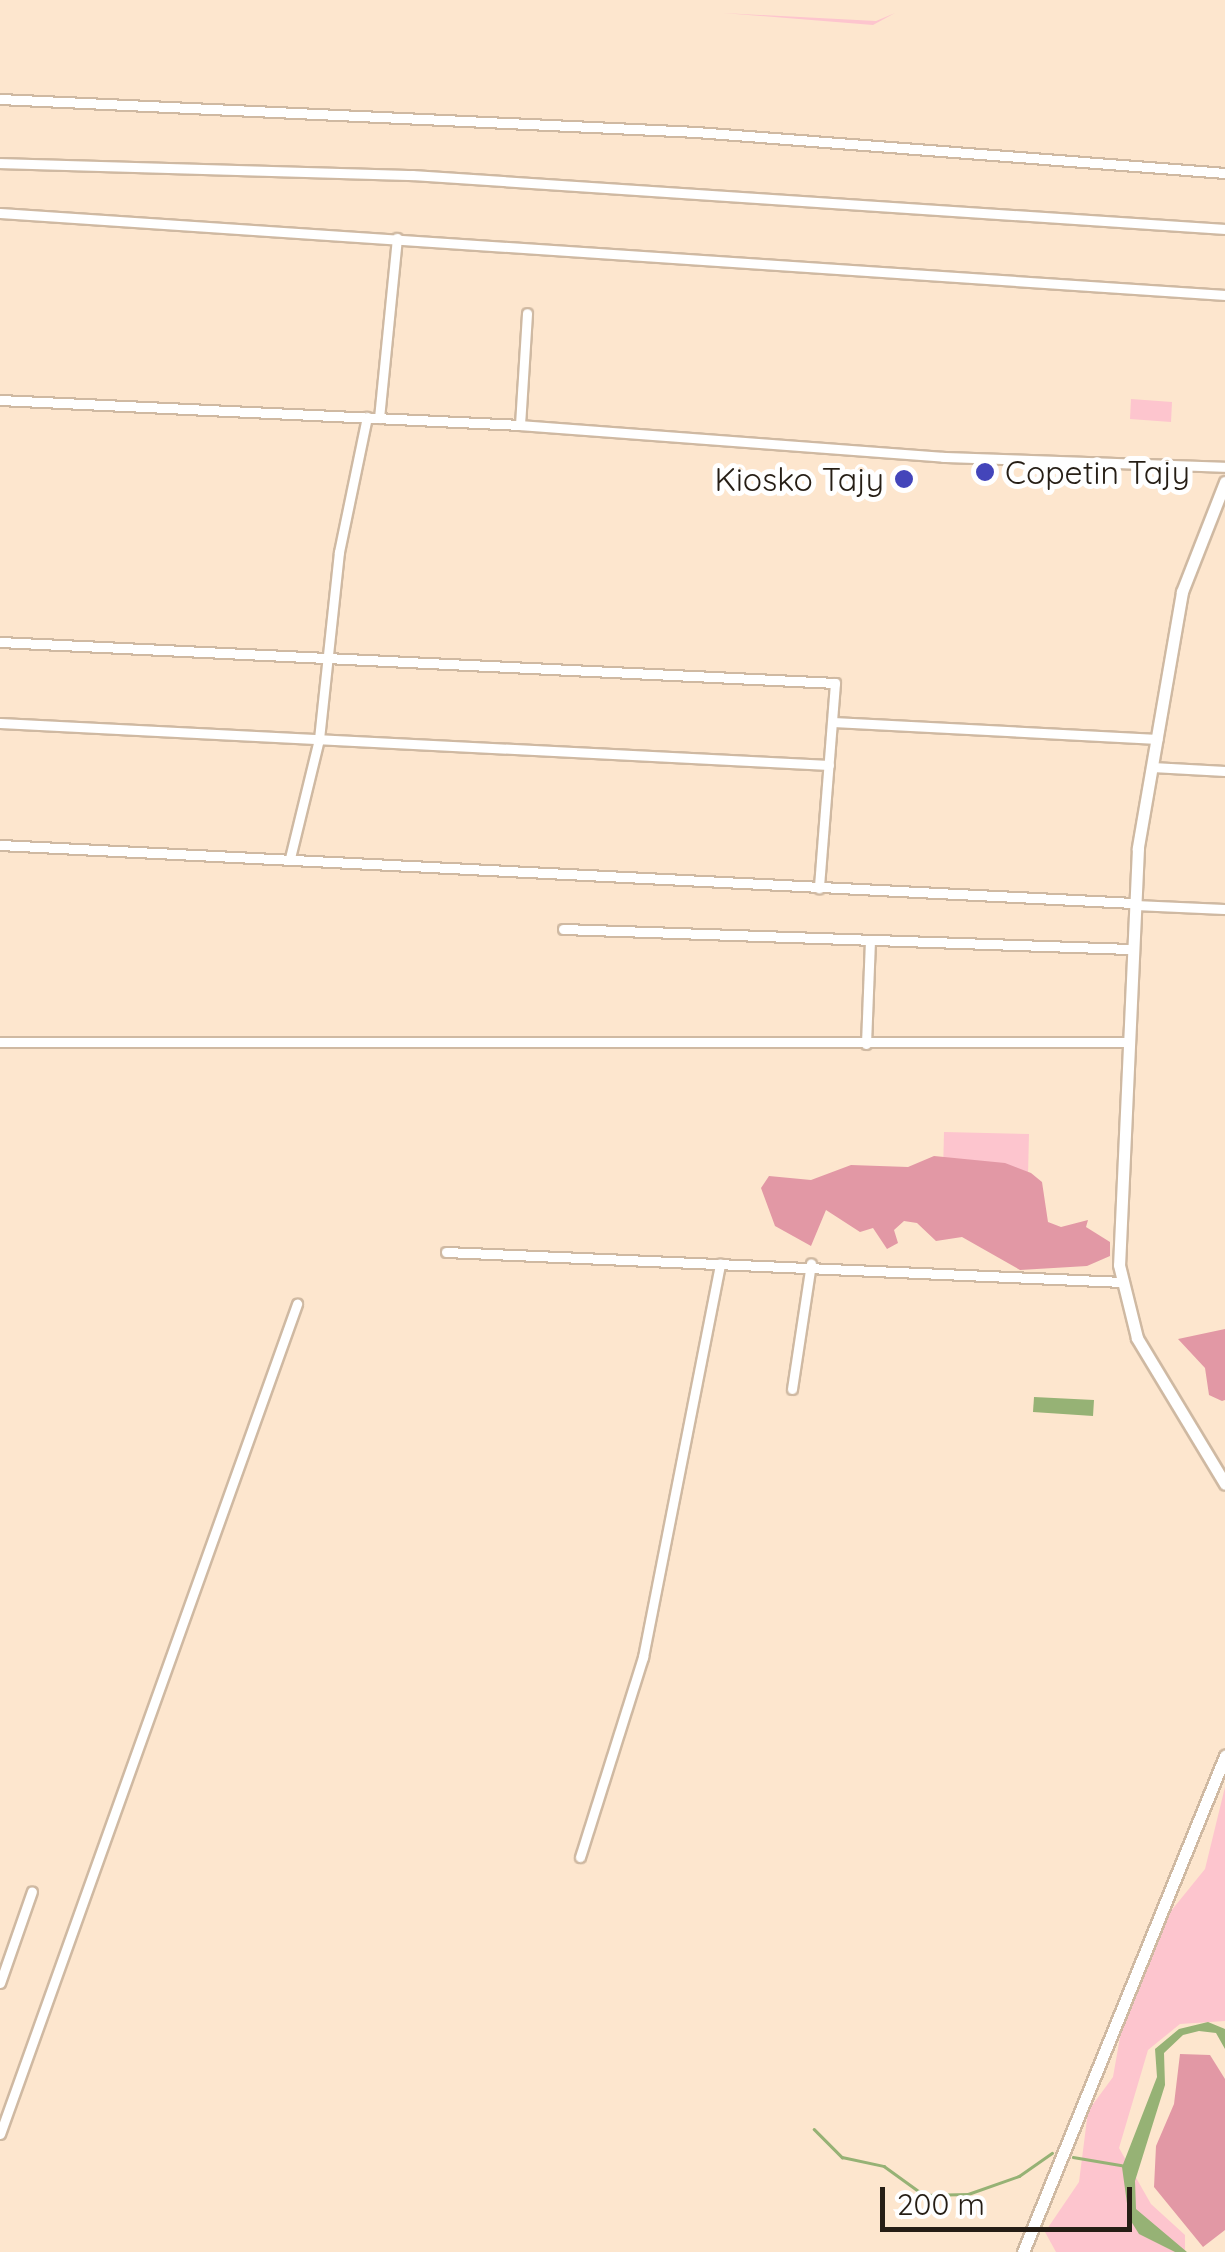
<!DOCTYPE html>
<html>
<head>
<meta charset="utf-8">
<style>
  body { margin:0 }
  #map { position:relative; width:1225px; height:2252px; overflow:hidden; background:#fde6ce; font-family:Quicksand,sans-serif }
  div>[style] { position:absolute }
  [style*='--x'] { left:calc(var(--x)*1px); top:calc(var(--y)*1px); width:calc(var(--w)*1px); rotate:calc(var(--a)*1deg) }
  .green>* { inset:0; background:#fdc5ce }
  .forest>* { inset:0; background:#e298a5 }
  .water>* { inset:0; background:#96b275 }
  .stream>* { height:2.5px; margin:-1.25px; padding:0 1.25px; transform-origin:1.25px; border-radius:1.25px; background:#96b275 }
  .roads { filter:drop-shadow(2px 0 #cfb9a2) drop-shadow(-2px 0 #cfb9a2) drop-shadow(0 2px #cfb9a2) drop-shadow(0 -2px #cfb9a2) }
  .minor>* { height:9px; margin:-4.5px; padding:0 4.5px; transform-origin:4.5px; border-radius:4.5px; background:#fff }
  .major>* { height:11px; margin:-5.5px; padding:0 5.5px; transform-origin:5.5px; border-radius:5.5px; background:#fff }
  .dots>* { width:28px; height:28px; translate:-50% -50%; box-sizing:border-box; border:5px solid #fff; border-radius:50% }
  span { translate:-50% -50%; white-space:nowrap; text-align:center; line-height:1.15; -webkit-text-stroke:10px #fff; paint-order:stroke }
  .poi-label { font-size:32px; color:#261e15 }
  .left { translate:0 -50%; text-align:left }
  .right { translate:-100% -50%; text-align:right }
  .scale { position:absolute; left:880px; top:2187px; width:252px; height:45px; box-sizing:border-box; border:5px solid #261e15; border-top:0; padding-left:12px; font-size:30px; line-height:35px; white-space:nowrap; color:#261e15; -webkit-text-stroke:8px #fff; paint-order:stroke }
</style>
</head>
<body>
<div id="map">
  <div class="green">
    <div style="clip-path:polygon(723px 13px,876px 21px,895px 13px,873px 25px)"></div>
    <div style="clip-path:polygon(1131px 399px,1172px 402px,1171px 422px,1130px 419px)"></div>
    <div style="clip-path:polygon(944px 1132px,1029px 1134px,1028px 1175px,943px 1173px)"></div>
    <div style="clip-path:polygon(1225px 1787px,1225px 2021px,1180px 2024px,1148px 2050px,1119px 2148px,1151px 2204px,1185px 2235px,1185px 2252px,1056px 2252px,1045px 2232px,1079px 2182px,1088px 2111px,1113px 2077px,1129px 1986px,1158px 1927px,1205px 1869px)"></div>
  </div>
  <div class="forest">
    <div style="clip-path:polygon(934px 1156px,1005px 1163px,1031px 1173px,1042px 1182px,1048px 1222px,1061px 1227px,1088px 1220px,1086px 1227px,1110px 1242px,1110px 1256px,1087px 1266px,1020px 1270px,962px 1237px,936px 1241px,917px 1223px,904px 1221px,894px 1230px,898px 1243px,887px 1249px,873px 1228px,860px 1232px,826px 1210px,811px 1246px,775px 1226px,761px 1188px,769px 1176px,811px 1180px,851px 1165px,908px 1167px)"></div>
    <div style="clip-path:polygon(1225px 1329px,1225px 1400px,1222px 1401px,1209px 1395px,1205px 1368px,1178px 1339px)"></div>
    <div style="clip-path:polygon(1180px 2054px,1210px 2055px,1225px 2079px,1225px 2230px,1203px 2247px,1154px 2187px,1156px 2146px,1174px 2104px)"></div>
  </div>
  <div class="water">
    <div style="clip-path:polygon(1034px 1397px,1094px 1400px,1093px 1416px,1033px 1412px)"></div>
    <div style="clip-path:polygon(1208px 2022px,1225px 2029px,1225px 2049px,1216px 2033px,1199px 2031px,1183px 2035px,1164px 2053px,1165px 2085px,1135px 2181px,1136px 2209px,1187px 2252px,1175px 2252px,1139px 2234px,1129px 2218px,1122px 2167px,1157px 2077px,1155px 2049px,1179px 2029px)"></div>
  </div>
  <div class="stream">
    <div style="--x:814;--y:2129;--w:40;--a:45"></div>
    <div style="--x:842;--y:2157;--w:43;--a:12.1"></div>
    <div style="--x:884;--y:2166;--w:49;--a:35.9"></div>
    <div style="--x:924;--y:2195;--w:44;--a:-1.3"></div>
    <div style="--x:968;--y:2194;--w:54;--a:-19.4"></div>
    <div style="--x:1019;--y:2176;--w:40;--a:-34.9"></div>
    <div style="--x:1073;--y:2157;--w:49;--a:9.5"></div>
  </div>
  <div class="roads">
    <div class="minor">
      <div style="--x:0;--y:99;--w:697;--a:2.71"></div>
      <div style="--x:696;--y:132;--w:531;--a:4.43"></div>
      <div style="--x:0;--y:163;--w:412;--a:1.7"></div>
      <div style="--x:412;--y:175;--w:815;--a:3.8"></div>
      <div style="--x:0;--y:213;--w:1228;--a:3.83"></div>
      <div style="--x:0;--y:400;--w:521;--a:2.75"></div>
      <div style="--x:520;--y:425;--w:424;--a:4.3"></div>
      <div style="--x:943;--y:457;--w:282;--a:2"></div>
      <div style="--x:379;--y:418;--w:181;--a:-84.3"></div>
      <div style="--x:520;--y:425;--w:112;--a:-86.4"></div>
      <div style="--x:0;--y:642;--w:836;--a:2.81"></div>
      <div style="--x:835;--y:683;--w:206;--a:94.5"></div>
      <div style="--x:833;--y:722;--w:325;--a:3"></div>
      <div style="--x:0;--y:723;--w:830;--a:2.9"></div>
      <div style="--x:1152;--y:767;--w:73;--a:3.1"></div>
      <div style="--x:0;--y:845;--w:1135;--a:2.93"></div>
      <div style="--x:290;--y:858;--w:122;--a:-76.3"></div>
      <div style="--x:319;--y:739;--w:188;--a:-83.9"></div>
      <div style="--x:339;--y:552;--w:138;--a:-78.3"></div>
      <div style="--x:1134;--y:905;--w:91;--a:2.5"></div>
      <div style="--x:563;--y:929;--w:568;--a:2.02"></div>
      <div style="--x:0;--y:1042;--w:1128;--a:0"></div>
      <div style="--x:866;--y:1044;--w:102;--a:-87.8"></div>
      <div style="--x:446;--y:1252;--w:676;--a:2.54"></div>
      <div style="--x:792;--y:1389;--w:127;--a:-81.4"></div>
      <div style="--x:580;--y:1857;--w:210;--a:-72.5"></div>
      <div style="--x:643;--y:1657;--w:401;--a:-78.9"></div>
      <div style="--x:0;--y:1983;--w:97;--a:-70.8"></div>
      <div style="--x:0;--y:2134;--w:882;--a:-70.31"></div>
    </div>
    <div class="major">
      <div style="--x:1225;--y:482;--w:118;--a:111.4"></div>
      <div style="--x:1182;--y:592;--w:260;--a:99.8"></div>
      <div style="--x:1138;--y:848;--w:417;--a:92.6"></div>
      <div style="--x:1119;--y:1265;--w:75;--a:76.1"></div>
      <div style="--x:1137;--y:1338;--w:170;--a:58.9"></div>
      <div style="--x:1023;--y:2252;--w:536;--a:-67.84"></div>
    </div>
  </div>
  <div class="dots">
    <div style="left:985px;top:472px;background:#4445ba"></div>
    <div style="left:904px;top:479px;background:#4445ba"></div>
  </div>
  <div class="poi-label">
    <span class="left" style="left:1005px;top:472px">Copetin Tajy</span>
    <span class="right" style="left:884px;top:479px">Kiosko Tajy</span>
  </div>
  <div class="scale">200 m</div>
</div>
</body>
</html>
